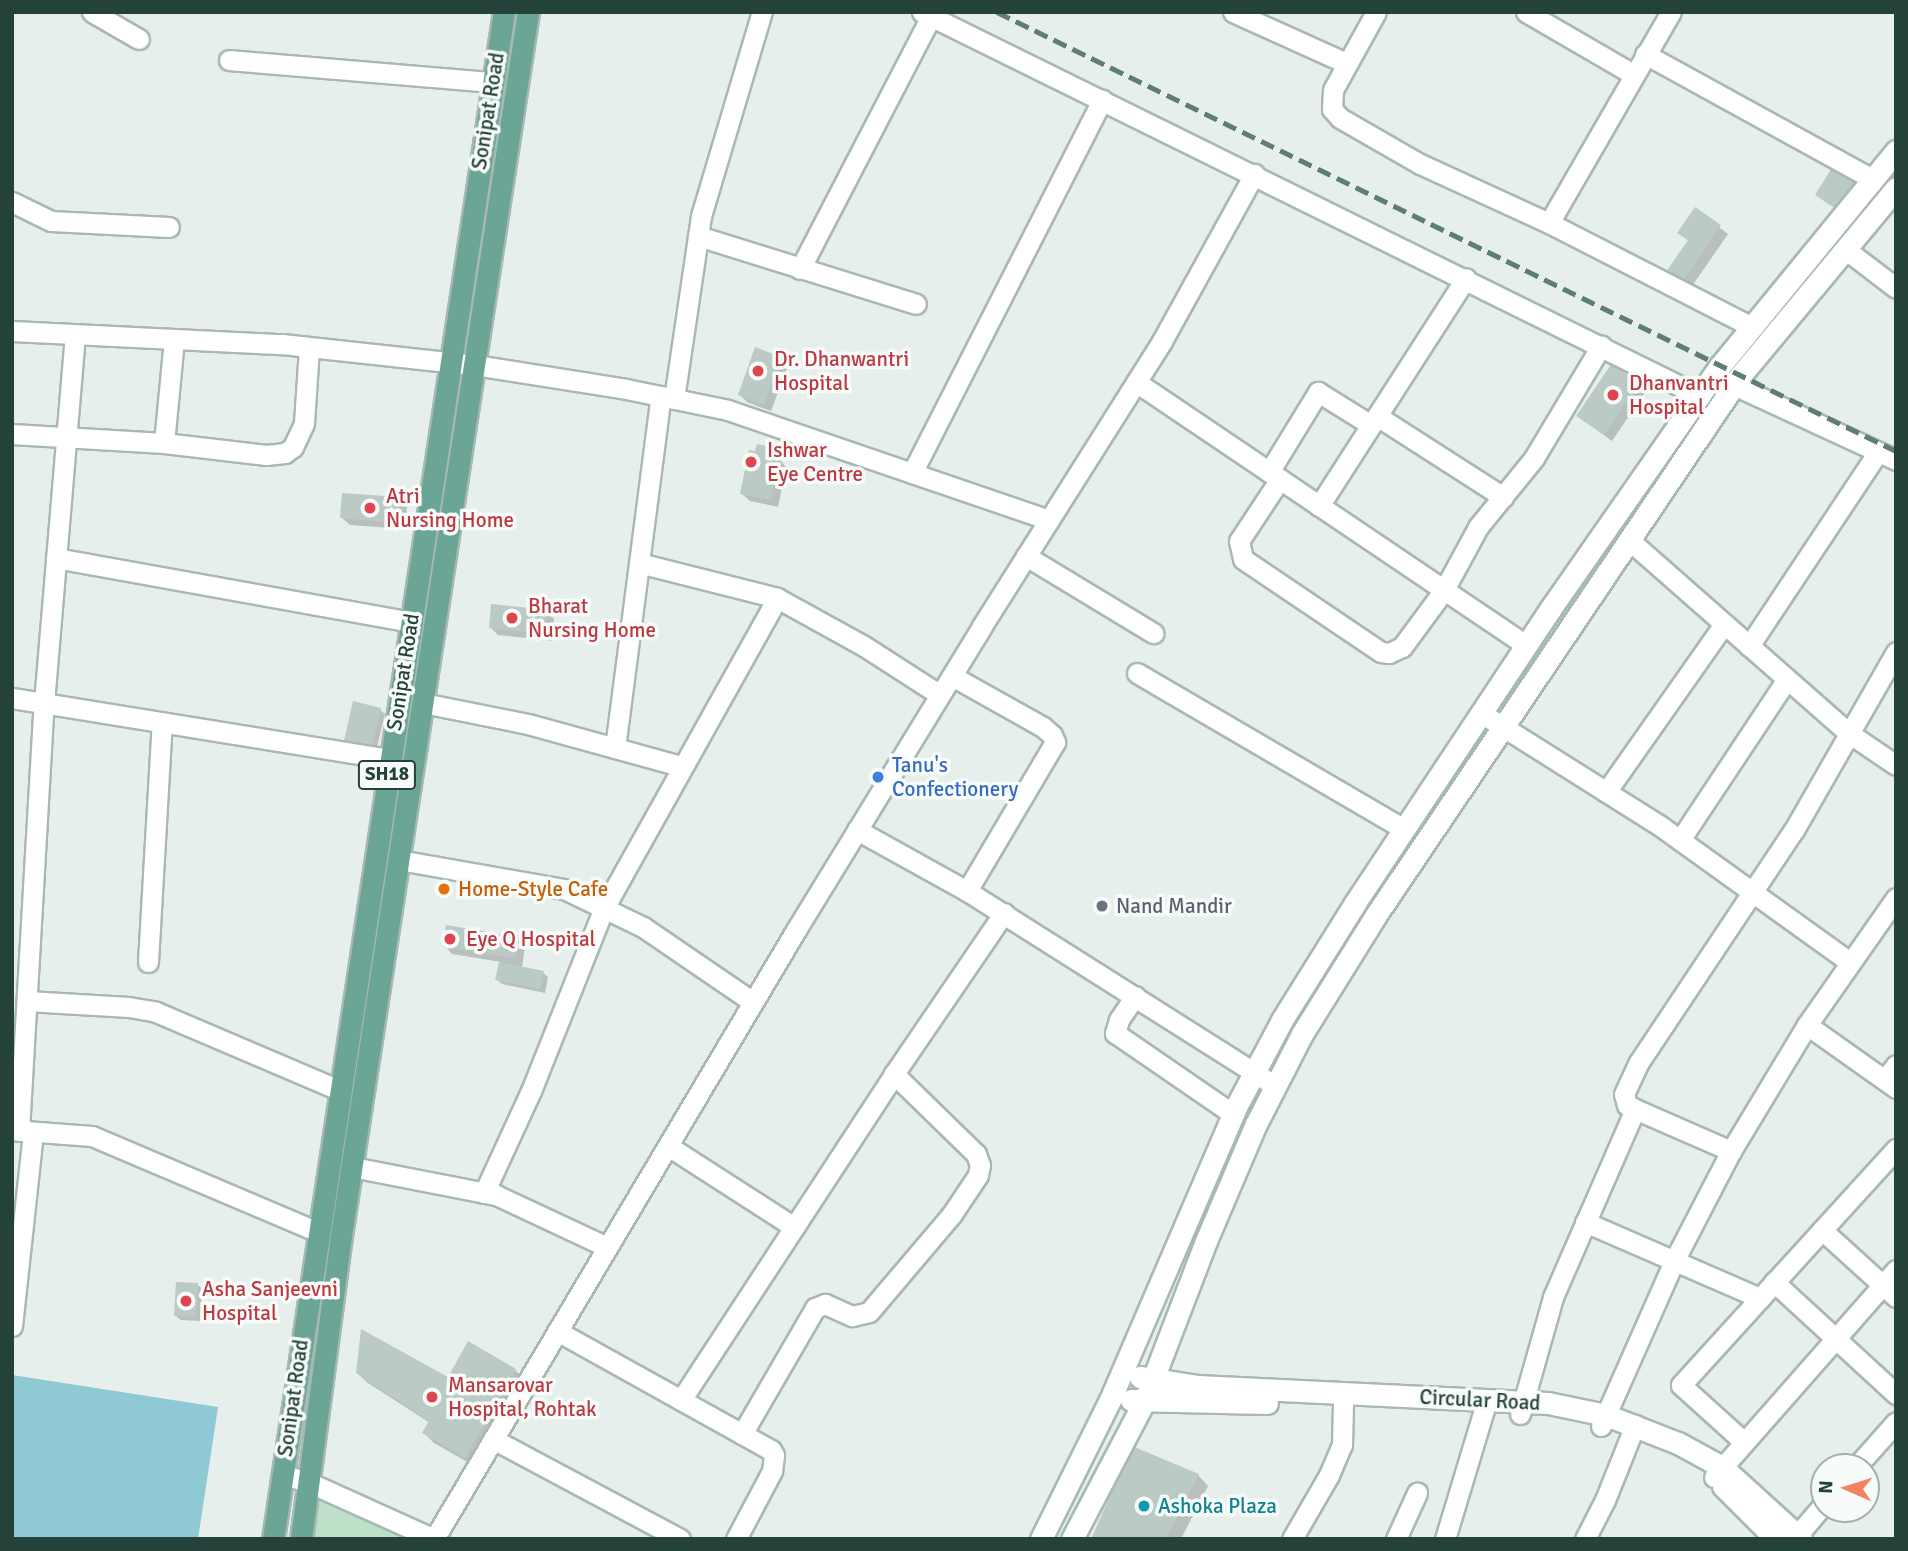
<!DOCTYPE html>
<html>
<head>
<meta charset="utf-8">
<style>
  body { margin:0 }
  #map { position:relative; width:1908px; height:1551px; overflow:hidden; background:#e6efeb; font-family:Signika,sans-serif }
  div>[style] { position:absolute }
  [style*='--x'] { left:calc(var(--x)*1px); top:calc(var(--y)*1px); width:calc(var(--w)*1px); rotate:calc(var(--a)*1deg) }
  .green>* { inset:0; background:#bfe0c8 }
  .water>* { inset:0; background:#8ec9d4 }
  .shadow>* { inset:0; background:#0003 }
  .building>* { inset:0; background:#bbcac4 }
  .roads { filter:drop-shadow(2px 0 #a8b8b2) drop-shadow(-2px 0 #a8b8b2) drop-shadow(0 2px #a8b8b2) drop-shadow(0 -2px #a8b8b2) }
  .street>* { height:19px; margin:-9.5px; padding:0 9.5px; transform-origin:9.5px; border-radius:9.5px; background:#fff }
  .secondary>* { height:21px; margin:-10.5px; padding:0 10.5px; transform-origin:10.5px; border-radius:10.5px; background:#fff }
  .primary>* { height:21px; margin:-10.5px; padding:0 10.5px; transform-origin:10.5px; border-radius:10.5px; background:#6aa596 }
  .rail>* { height:5px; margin-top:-2.5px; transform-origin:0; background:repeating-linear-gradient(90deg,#5f7d75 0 14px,transparent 0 21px) }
  .dots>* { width:19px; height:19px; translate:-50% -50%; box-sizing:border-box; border:4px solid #f7fbf9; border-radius:50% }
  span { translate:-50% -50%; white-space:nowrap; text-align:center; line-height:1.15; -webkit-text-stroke:7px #f7fbf9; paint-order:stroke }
  .shield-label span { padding:2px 5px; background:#f7fbf9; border:2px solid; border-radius:5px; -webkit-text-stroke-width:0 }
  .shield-label { font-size:19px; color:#24423a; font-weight:700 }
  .street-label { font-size:21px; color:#24423a }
  .health-label { font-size:21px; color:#be3a42 }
  .left { translate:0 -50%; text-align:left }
  .shop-label { font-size:21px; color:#366cbe }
  .food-label { font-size:21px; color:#c56008 }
  .worship-label { font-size:21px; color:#5b616d }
  .culture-label { font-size:21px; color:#0d838f }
  .frame { position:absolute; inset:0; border:14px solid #24423a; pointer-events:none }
  .north { position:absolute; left:1810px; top:1453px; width:70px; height:70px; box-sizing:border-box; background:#f7fbf9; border:2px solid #a3b1ad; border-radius:50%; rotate:273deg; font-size:19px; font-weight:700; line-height:28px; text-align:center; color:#24423a }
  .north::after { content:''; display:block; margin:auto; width:24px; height:32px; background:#f4845f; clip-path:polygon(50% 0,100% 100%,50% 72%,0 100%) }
</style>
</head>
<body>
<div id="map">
  <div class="green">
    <div style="clip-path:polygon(303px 1483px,434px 1539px,294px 1539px)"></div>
  </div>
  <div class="water">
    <div style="clip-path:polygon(12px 1375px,218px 1407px,198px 1539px,12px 1539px)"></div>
  </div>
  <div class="shadow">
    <div style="clip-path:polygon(1695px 209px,1728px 234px,1690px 289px,1675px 279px,1689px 241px,1680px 233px)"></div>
    <div style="clip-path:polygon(780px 358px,788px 366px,771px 411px,747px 402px,740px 395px)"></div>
    <div style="clip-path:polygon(1641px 380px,1648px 388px,1612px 441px,1578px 416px)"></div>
    <div style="clip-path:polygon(771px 449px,786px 467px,778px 507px,750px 501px,742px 494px)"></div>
    <div style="clip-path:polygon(399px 499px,407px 506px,405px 529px,350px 525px,342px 518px)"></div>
    <div style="clip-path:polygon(547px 612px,554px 619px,552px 641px,498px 635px,490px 627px)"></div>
    <div style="clip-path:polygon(380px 710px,385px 714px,375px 755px,350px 749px)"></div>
    <div style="clip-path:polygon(518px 939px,525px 946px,522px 968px,543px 973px,548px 977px,545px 993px,502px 984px,497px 980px,501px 962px,452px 954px,445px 946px)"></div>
    <div style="clip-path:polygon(197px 1284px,202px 1289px,200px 1321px,181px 1320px,176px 1316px)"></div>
    <div style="clip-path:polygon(515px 1370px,525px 1380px,476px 1467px,434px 1443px,424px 1433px,430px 1423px,368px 1383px,357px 1373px,449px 1379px)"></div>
    <div style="clip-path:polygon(1198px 1475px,1208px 1486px,1181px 1539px,1093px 1539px)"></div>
  </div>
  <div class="building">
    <div style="clip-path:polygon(1833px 166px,1860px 184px,1842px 213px,1815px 195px)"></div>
    <div style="clip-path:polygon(1695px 207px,1721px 225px,1682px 283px,1666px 272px,1688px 240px,1677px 233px)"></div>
    <div style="clip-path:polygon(755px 347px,781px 357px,764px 405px,738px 395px)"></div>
    <div style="clip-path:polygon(1614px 360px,1642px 379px,1604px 435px,1576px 416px)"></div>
    <div style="clip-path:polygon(757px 444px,772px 447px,770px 456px,779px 458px,771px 500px,740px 494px,749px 450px,755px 451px)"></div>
    <div style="clip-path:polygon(342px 493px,400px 497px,398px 523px,340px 518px)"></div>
    <div style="clip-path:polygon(491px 604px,548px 610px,545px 634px,489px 628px)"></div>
    <div style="clip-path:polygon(353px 701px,381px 708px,371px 752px,343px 745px)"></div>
    <div style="clip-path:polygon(446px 925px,519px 937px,515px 958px,443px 947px)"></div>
    <div style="clip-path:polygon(499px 962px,544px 971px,540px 989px,495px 980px)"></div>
    <div style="clip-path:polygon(176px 1282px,198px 1283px,196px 1317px,174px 1316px)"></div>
    <div style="clip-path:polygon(361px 1329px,448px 1377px,468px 1341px,516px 1369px,465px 1458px,422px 1433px,429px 1421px,356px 1373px)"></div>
    <div style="clip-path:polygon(1132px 1446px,1199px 1474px,1166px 1539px,1091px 1539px)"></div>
  </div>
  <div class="roads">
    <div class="street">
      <div style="--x:92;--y:12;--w:54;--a:29.9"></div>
      <div style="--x:922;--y:12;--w:868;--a:26.27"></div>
      <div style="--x:1233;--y:12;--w:124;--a:24.3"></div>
      <div style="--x:1376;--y:12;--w:89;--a:118.9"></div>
      <div style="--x:1333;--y:90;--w:19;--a:93"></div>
      <div style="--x:1332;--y:109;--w:12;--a:48"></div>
      <div style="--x:1340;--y:118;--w:92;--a:29.9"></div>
      <div style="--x:1420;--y:164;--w:142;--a:24.6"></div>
      <div style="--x:1549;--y:223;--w:228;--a:27.1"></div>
      <div style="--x:1526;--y:12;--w:124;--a:30.1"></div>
      <div style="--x:1645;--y:54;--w:259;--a:28.8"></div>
      <div style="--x:229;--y:60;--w:264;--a:4.8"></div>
      <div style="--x:12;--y:202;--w:43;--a:26"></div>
      <div style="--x:51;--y:221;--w:118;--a:2.9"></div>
      <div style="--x:1549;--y:223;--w:244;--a:-60"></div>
      <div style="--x:698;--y:236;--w:228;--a:17.3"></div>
      <div style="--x:1845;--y:249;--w:64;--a:37.4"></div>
      <div style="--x:800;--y:269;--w:285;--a:-62.6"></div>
      <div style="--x:12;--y:331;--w:270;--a:2.8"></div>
      <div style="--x:282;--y:344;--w:194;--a:6.2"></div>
      <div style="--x:475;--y:365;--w:153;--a:9"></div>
      <div style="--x:626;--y:389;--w:104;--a:11.6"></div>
      <div style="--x:728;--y:410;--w:339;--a:18.9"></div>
      <div style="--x:1136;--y:382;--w:470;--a:34"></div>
      <div style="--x:1734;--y:385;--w:179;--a:24.8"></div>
      <div style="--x:674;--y:399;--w:185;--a:-81.6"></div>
      <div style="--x:701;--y:216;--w:213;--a:-73.4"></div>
      <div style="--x:1377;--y:416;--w:150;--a:32.7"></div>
      <div style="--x:12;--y:434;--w:152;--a:3.4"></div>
      <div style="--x:164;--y:443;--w:103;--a:6.7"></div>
      <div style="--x:266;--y:455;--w:19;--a:-6"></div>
      <div style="--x:285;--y:453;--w:10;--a:-37"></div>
      <div style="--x:293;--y:447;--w:26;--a:-65"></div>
      <div style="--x:304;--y:423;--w:76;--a:-86.2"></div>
      <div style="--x:164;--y:443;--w:104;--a:-84.5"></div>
      <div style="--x:1269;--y:472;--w:94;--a:-58.5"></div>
      <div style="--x:1318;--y:392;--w:62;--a:31.9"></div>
      <div style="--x:912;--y:473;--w:419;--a:-63"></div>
      <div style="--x:1280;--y:479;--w:74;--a:123.5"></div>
      <div style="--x:1239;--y:541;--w:18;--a:77"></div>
      <div style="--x:1243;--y:559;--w:166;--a:34"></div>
      <div style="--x:1381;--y:652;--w:8;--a:7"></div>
      <div style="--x:1389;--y:653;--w:14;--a:-25"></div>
      <div style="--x:1402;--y:647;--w:71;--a:-53.6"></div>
      <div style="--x:1444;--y:590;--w:72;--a:-61.6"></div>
      <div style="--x:1478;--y:527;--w:89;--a:-50.9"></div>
      <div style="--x:1534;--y:458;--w:131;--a:-59.1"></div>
      <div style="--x:1319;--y:506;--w:271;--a:-57.2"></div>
      <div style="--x:1629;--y:540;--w:294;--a:41.3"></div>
      <div style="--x:1850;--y:734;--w:55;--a:34"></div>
      <div style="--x:1026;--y:556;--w:149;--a:31.2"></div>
      <div style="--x:56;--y:558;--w:361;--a:10.2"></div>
      <div style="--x:639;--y:563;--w:142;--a:14.2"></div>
      <div style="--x:777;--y:598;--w:99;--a:28.9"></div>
      <div style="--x:864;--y:646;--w:90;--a:32.8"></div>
      <div style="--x:1749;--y:646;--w:233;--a:-56.4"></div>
      <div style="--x:1137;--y:673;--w:309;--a:30.3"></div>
      <div style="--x:952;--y:676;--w:104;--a:29.3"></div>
      <div style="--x:1043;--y:727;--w:12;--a:42"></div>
      <div style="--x:1052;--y:735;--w:8;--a:67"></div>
      <div style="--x:1055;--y:742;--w:173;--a:120.6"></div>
      <div style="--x:967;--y:891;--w:365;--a:32.3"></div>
      <div style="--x:12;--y:698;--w:383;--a:9.2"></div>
      <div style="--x:423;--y:703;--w:107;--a:11.3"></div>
      <div style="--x:528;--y:724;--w:159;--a:15.4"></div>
      <div style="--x:1481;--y:713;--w:210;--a:32.2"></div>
      <div style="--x:1659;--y:825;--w:236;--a:35.7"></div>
      <div style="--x:615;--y:748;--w:355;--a:-82.6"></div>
      <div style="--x:1606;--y:792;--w:205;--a:-54.9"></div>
      <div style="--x:857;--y:830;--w:126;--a:29"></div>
      <div style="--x:1680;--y:840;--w:193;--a:-56.4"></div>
      <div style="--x:399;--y:860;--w:168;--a:10"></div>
      <div style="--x:564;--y:889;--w:88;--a:25.7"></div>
      <div style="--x:643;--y:927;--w:133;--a:34.3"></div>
      <div style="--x:148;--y:962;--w:240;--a:-86.7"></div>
      <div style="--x:1135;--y:996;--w:29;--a:124"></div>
      <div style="--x:1119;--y:1020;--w:14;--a:107"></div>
      <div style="--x:1115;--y:1033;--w:143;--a:34.5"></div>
      <div style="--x:27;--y:1001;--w:102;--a:3.4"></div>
      <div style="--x:129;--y:1007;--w:27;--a:10"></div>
      <div style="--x:156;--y:1012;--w:199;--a:23.1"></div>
      <div style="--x:1807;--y:1025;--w:109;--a:35.3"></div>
      <div style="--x:1885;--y:1079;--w:18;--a:-52"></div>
      <div style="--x:1635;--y:1109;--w:105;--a:23.6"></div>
      <div style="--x:12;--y:1130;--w:80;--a:4.3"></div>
      <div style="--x:92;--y:1136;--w:246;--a:23"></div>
      <div style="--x:19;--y:1131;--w:429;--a:-86.7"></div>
      <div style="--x:44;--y:703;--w:370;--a:-85.2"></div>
      <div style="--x:668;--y:1146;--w:150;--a:32.7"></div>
      <div style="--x:352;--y:1167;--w:147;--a:11"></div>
      <div style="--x:496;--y:1195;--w:123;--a:25.1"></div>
      <div style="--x:484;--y:1193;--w:112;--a:-65.3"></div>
      <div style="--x:531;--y:1091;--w:197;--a:-68.3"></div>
      <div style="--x:604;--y:908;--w:355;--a:-60.8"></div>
      <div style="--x:1585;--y:1222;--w:191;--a:23.5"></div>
      <div style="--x:1822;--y:1230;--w:100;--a:42.2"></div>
      <div style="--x:1774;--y:1282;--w:166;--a:42.6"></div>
      <div style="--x:12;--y:1326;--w:195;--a:-83.8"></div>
      <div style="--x:557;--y:1331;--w:245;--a:29.1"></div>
      <div style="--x:771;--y:1450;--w:6;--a:59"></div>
      <div style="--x:774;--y:1455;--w:16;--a:97"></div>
      <div style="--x:772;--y:1471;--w:77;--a:117.9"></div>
      <div style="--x:681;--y:1400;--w:389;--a:-56.8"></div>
      <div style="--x:894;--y:1074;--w:195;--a:-55.7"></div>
      <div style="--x:1520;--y:1414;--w:122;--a:-74.2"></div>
      <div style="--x:1553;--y:1297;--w:205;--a:-66.4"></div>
      <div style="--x:1635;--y:1109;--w:9;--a:-153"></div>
      <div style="--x:1627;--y:1105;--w:11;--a:-105"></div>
      <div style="--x:1624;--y:1094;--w:35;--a:-65"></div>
      <div style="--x:1639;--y:1062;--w:279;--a:-56.3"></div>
      <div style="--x:1794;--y:830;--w:205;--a:-60.2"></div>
      <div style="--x:1601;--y:1426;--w:180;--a:-66.1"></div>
      <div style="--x:1674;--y:1261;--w:124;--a:-62.6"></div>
      <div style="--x:1731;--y:1151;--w:147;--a:-58.9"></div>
      <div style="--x:1807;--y:1025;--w:155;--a:-55"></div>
      <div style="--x:742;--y:1434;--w:146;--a:-59.9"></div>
      <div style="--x:815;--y:1308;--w:11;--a:-22"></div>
      <div style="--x:825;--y:1304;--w:30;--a:24"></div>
      <div style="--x:852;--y:1316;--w:17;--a:-13"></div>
      <div style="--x:869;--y:1312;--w:128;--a:-49.7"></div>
      <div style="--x:952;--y:1214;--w:47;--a:-56.3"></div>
      <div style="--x:978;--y:1175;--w:10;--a:-79"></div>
      <div style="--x:980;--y:1165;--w:12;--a:-110"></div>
      <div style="--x:976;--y:1154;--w:115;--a:-135.7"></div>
      <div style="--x:493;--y:1439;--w:212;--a:28.1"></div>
      <div style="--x:1744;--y:1442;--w:85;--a:-137.9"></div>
      <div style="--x:1681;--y:1385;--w:319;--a:-47.7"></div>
      <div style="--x:1856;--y:1467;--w:60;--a:-48.4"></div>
      <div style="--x:282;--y:1474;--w:29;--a:18"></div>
      <div style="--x:310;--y:1483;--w:136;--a:24.3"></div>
      <div style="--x:1714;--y:1477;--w:276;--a:-48.7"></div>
      <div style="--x:434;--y:1539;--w:708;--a:-59.27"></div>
      <div style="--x:796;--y:930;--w:356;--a:-58.5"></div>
      <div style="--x:982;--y:626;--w:337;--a:-57.7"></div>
      <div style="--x:1162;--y:341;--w:191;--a:-61.1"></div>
      <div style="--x:1292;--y:1539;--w:74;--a:-60"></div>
      <div style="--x:1329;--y:1475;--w:33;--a:-67"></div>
      <div style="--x:1342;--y:1445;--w:41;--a:-88.6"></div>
      <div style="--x:1396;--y:1539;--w:51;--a:-65.5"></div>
      <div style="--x:1445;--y:1539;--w:135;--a:-73.2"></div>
      <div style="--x:1585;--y:1539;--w:44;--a:-62.9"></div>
      <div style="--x:1605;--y:1500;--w:81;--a:-68.2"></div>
      <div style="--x:1794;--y:1539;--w:46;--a:-49.4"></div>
    </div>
    <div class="secondary">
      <div style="--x:1140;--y:1377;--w:59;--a:8.8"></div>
      <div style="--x:1198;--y:1386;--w:350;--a:2.8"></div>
      <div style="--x:1548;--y:1403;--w:59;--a:11.7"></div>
      <div style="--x:1606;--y:1415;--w:77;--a:21.3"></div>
      <div style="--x:1678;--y:1443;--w:50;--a:28.6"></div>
      <div style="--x:1722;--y:1467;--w:107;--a:42.3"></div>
      <div style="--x:1131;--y:1400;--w:136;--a:1.3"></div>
      <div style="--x:1723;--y:1486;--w:75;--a:45"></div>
      <div style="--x:1041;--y:1539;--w:155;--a:-63.6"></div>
      <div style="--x:1110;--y:1400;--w:319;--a:-66.7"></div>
      <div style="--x:1236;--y:1107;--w:98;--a:-62.1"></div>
      <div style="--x:1282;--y:1020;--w:138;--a:-58"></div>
      <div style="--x:1355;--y:903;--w:354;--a:-56.4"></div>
      <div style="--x:1551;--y:608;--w:295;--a:-55.1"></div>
      <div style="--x:1720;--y:366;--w:278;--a:-50.7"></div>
      <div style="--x:1072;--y:1539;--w:157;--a:-62.3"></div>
      <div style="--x:1145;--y:1400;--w:170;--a:-69"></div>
      <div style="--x:1206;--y:1241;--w:127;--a:-66.9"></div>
      <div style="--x:1256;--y:1124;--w:101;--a:-62.9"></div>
      <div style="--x:1302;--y:1034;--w:140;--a:-58.1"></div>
      <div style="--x:1376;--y:915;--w:650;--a:-55.97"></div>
      <div style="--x:1740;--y:376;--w:244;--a:-50.3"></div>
    </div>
    <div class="primary">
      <div style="--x:273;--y:1539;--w:1544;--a:-81.4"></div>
      <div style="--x:301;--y:1539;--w:300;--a:-82.5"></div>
      <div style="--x:340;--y:1242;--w:1244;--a:-81.31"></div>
    </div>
  </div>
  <div class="rail">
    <div style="--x:997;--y:12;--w:1000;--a:26.03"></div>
  </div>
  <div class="dots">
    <div style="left:758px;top:371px;background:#e0444e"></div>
    <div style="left:1613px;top:395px;background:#e0444e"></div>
    <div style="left:751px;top:462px;background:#e0444e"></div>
    <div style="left:370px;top:508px;background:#e0444e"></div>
    <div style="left:512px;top:618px;background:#e0444e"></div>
    <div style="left:878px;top:777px;background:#3f7fe0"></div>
    <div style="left:444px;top:889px;background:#e8710a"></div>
    <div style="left:1102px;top:906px;background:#6b7280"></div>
    <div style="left:450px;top:939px;background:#e0444e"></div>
    <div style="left:186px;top:1301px;background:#e0444e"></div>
    <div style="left:432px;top:1397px;background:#e0444e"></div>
    <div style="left:1144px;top:1506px;background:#0f9aa8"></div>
  </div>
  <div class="shield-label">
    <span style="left:387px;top:775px">SH18</span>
  </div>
  <div class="street-label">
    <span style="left:488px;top:111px;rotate:-81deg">Sonipat Road</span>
    <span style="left:403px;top:672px;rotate:-81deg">Sonipat Road</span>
    <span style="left:293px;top:1398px;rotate:-82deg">Sonipat Road</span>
    <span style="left:1480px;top:1400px;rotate:3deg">Circular Road</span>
  </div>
  <div class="health-label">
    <span class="left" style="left:774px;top:371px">Dr. Dhanwantri<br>Hospital</span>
    <span class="left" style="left:1629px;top:395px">Dhanvantri<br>Hospital</span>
    <span class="left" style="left:767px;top:462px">Ishwar<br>Eye Centre</span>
    <span class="left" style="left:386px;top:508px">Atri<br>Nursing Home</span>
    <span class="left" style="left:528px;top:618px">Bharat<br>Nursing Home</span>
    <span class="left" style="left:466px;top:939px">Eye Q Hospital</span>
    <span class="left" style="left:202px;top:1301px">Asha Sanjeevni<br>Hospital</span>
    <span class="left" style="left:448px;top:1397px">Mansarovar<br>Hospital, Rohtak</span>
  </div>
  <div class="shop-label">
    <span class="left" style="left:892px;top:777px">Tanu's<br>Confectionery</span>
  </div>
  <div class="food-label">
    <span class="left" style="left:458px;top:889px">Home-Style Cafe</span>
  </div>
  <div class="worship-label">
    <span class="left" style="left:1116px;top:906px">Nand Mandir</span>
  </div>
  <div class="culture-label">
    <span class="left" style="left:1158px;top:1506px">Ashoka Plaza</span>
  </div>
  <div class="frame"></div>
  <div class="north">N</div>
</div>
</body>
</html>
